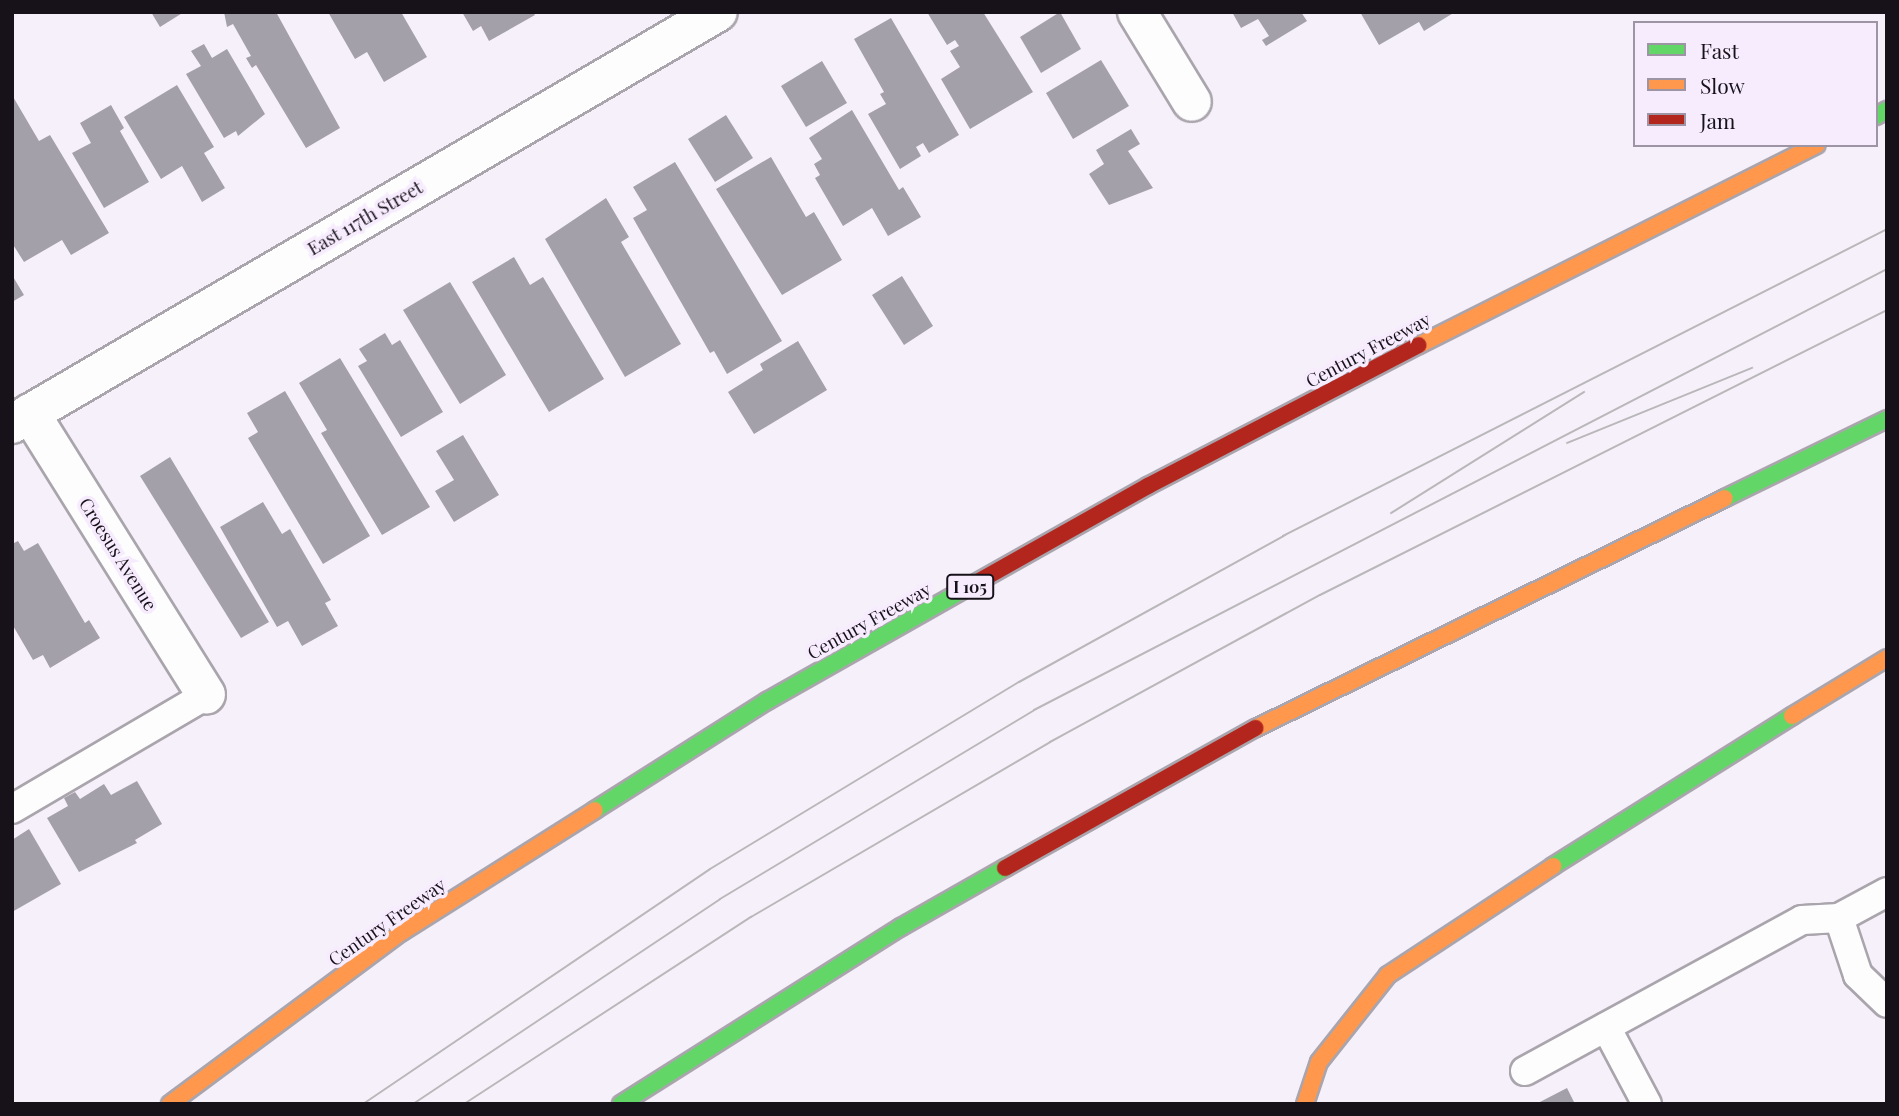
<!DOCTYPE html>
<html>
<head>
<meta charset="utf-8">
<style>
  body { margin:0 }
  #map { position:relative; width:1899px; height:1116px; overflow:hidden; background:#f6f0fa; font-family:"Playfair Display",serif }
  div>[style] { position:absolute }
  [style*='--x'] { left:calc(var(--x)*1px); top:calc(var(--y)*1px); width:calc(var(--w)*1px); rotate:calc(var(--a)*1deg) }
  .building>* { inset:0; background:#a4a0a9 }
  .roads { filter:drop-shadow(2px 0 #aaa5ad) drop-shadow(-2px 0 #aaa5ad) drop-shadow(0 2px #aaa5ad) drop-shadow(0 -2px #aaa5ad) }
  .lane>* { height:28px; margin:-14px; padding:0 14px; transform-origin:14px; border-radius:14px; background:#fefdfe }
  .street>* { height:38px; margin:-19px; padding:0 19px; transform-origin:19px; border-radius:19px; background:#fefdfe }
  .fast>* { height:16px; margin:-8px; padding:0 8px; transform-origin:8px; border-radius:8px; background:#63d668 }
  .slow>* { height:16px; margin:-8px; padding:0 8px; transform-origin:8px; border-radius:8px; background:#ff974d }
  .jam>* { height:16px; margin:-8px; padding:0 8px; transform-origin:8px; border-radius:8px; background:#b3261e }
  .tram>* { height:2px; margin:-1px; padding:0 1px; transform-origin:1px; border-radius:1px; background:#b9b7ba }
  span { translate:-50% -50%; white-space:nowrap; text-align:center; line-height:1.15; -webkit-text-stroke:7px #f7ecfe; paint-order:stroke }
  .shield-label span { padding:2px 5px; background:#f7ecfe; border:2px solid; border-radius:5px; -webkit-text-stroke-width:0 }
  .shield-label { font-size:16px; color:#17121a; font-weight:700 }
  .street-label { font-size:18px; color:#17121a }
  .frame { position:absolute; inset:0; border:14px solid #17121a; pointer-events:none }
  .legend { position:absolute; left:1633px; top:21px; width:245px; height:126px; box-sizing:border-box; background:#f7ecfe; border:2px solid #9d95a3; margin:0; padding:9px 12px; list-style:none; font-size:21px; color:#17121a }
  .legend li { display:flex; align-items:center; gap:14px; height:35px }
  .legend b { width:35px; border:2px solid #9d95a3 }
</style>
</head>
<body>
<div id="map">
  <div class="building">
    <div style="clip-path:polygon(151px 12px,184px 12px,160px 27px)"></div>
    <div style="clip-path:polygon(224px 12px,276px 12px,340px 128px,306px 148px,256px 65px,252px 68px,246px 58px,251px 56px,233px 24px,227px 27px)"></div>
    <div style="clip-path:polygon(328px 12px,401px 12px,427px 57px,384px 82px,367px 52px,355px 59px)"></div>
    <div style="clip-path:polygon(462px 12px,533px 12px,535px 15px,489px 41px,481px 26px,473px 31px)"></div>
    <div style="clip-path:polygon(927px 12px,983px 12px,1033px 92px,970px 129px,941px 79px,960px 67px,950px 51px,959px 46px,955px 40px,947px 45px)"></div>
    <div style="clip-path:polygon(1060px 12px,1081px 49px,1041px 73px,1020px 37px)"></div>
    <div style="clip-path:polygon(1232px 12px,1301px 12px,1307px 21px,1266px 46px,1262px 40px,1269px 36px,1258px 19px,1241px 28px)"></div>
    <div style="clip-path:polygon(1360px 12px,1455px 12px,1424px 31px,1419px 22px,1379px 45px)"></div>
    <div style="clip-path:polygon(891px 18px,959px 135px,929px 153px,923px 143px,916px 147px,921px 156px,900px 169px,868px 114px,886px 104px,880px 94px,884px 92px,854px 39px)"></div>
    <div style="clip-path:polygon(204px 44px,212px 58px,227px 49px,265px 114px,238px 136px,236px 131px,224px 138px,186px 74px,201px 66px,191px 51px)"></div>
    <div style="clip-path:polygon(1101px 60px,1129px 106px,1073px 139px,1046px 93px)"></div>
    <div style="clip-path:polygon(822px 61px,847px 103px,806px 127px,781px 86px)"></div>
    <div style="clip-path:polygon(177px 85px,214px 147px,204px 153px,225px 188px,202px 202px,182px 166px,161px 179px,124px 117px)"></div>
    <div style="clip-path:polygon(12px 95px,39px 141px,50px 135px,109px 233px,71px 255px,62px 240px,24px 262px,12px 243px)"></div>
    <div style="clip-path:polygon(111px 105px,124px 128px,120px 131px,149px 182px,104px 208px,72px 153px,91px 143px,80px 123px)"></div>
    <div style="clip-path:polygon(852px 110px,899px 190px,903px 187px,921px 217px,888px 236px,872px 208px,843px 226px,815px 178px,820px 175px,814px 164px,822px 159px,809px 138px)"></div>
    <div style="clip-path:polygon(726px 115px,753px 158px,715px 182px,688px 139px)"></div>
    <div style="clip-path:polygon(1131px 129px,1140px 144px,1128px 151px,1153px 188px,1109px 205px,1089px 174px,1104px 164px,1096px 150px)"></div>
    <div style="clip-path:polygon(771px 157px,806px 217px,814px 212px,842px 260px,782px 295px,716px 189px)"></div>
    <div style="clip-path:polygon(675px 162px,782px 341px,727px 374px,714px 351px,710px 353px,633px 218px,647px 210px,633px 187px)"></div>
    <div style="clip-path:polygon(606px 198px,629px 237px,621px 242px,681px 344px,625px 377px,545px 239px)"></div>
    <div style="clip-path:polygon(514px 257px,530px 285px,543px 277px,604px 379px,549px 412px,472px 282px)"></div>
    <div style="clip-path:polygon(12px 275px,24px 295px,12px 302px)"></div>
    <div style="clip-path:polygon(902px 276px,933px 326px,904px 345px,872px 295px)"></div>
    <div style="clip-path:polygon(450px 282px,506px 375px,460px 404px,403px 310px)"></div>
    <div style="clip-path:polygon(385px 333px,392px 345px,400px 340px,443px 412px,401px 437px,358px 366px,367px 361px,359px 349px)"></div>
    <div style="clip-path:polygon(798px 341px,827px 390px,754px 434px,728px 392px,763px 370px,760px 364px)"></div>
    <div style="clip-path:polygon(340px 358px,430px 507px,382px 535px,321px 433px,327px 430px,299px 383px)"></div>
    <div style="clip-path:polygon(285px 391px,370px 536px,323px 564px,248px 438px,258px 432px,247px 413px)"></div>
    <div style="clip-path:polygon(463px 435px,499px 495px,454px 522px,435px 491px,454px 480px,436px 451px)"></div>
    <div style="clip-path:polygon(170px 457px,269px 622px,241px 638px,140px 476px)"></div>
    <div style="clip-path:polygon(263px 502px,282px 534px,290px 529px,331px 600px,325px 603px,338px 626px,302px 646px,288px 621px,277px 627px,220px 527px)"></div>
    <div style="clip-path:polygon(18px 541px,24px 551px,38px 543px,85px 623px,89px 620px,100px 638px,50px 668px,43px 655px,33px 660px,12px 624px,12px 544px)"></div>
    <div style="clip-path:polygon(137px 781px,162px 824px,135px 840px,137px 843px,79px 872px,47px 818px,68px 806px,64px 798px,75px 792px,80px 799px,104px 784px,111px 795px)"></div>
    <div style="clip-path:polygon(29px 829px,61px 884px,12px 912px,12px 840px)"></div>
    <div style="clip-path:polygon(1567px 1088px,1575px 1104px,1536px 1104px)"></div>
  </div>
  <div class="roads">
    <div class="lane">
      <div style="--x:12;--y:809;--w:225;--a:-30.4"></div>
      <div style="--x:1887;--y:892;--w:55;--a:151.6"></div>
      <div style="--x:1839;--y:918;--w:60;--a:71.6"></div>
      <div style="--x:1858;--y:975;--w:40;--a:44"></div>
      <div style="--x:1606;--y:1027;--w:87;--a:62"></div>
      <div style="--x:1525;--y:1071;--w:315;--a:-28.6"></div>
      <div style="--x:1802;--y:920;--w:37;--a:-3"></div>
    </div>
    <div class="street">
      <div style="--x:1137;--y:12;--w:105;--a:58.6"></div>
      <div style="--x:30;--y:413;--w:332;--a:58"></div>
      <div style="--x:12;--y:424;--w:817;--a:-30.27"></div>
    </div>
    <div class="fast">
      <div style="--x:1876;--y:116;--w:13;--a:-29"></div>
      <div style="--x:1725;--y:498;--w:180;--a:-26"></div>
      <div style="--x:595;--y:810;--w:204;--a:-32.4"></div>
      <div style="--x:767;--y:701;--w:236;--a:-29.5"></div>
      <div style="--x:1553;--y:866;--w:282;--a:-32.1"></div>
      <div style="--x:621;--y:1104;--w:331;--a:-32.3"></div>
      <div style="--x:901;--y:927;--w:120;--a:-29.6"></div>
    </div>
    <div class="slow">
      <div style="--x:1419;--y:345;--w:445;--a:-26.7"></div>
      <div style="--x:1792;--y:716;--w:111;--a:-31.4"></div>
      <div style="--x:1256;--y:728;--w:522;--a:-26.12"></div>
      <div style="--x:170;--y:1104;--w:289;--a:-36.6"></div>
      <div style="--x:402;--y:932;--w:228;--a:-32.3"></div>
      <div style="--x:1305;--y:1104;--w:44;--a:-71.6"></div>
      <div style="--x:1319;--y:1062;--w:111;--a:-51.6"></div>
      <div style="--x:1388;--y:975;--w:198;--a:-33.4"></div>
    </div>
    <div class="jam">
      <div style="--x:972;--y:585;--w:202;--a:-29.4"></div>
      <div style="--x:1148;--y:486;--w:305;--a:-27.5"></div>
      <div style="--x:1005;--y:868;--w:287;--a:-29.2"></div>
    </div>
  </div>
  <div class="tram">
    <div style="--x:1567;--y:443;--w:200;--a:-22.1"></div>
    <div style="--x:1391;--y:513;--w:228;--a:-32.1"></div>
    <div style="--x:363;--y:1104;--w:419;--a:-34.1"></div>
    <div style="--x:710;--y:869;--w:361;--a:-31.2"></div>
    <div style="--x:1019;--y:682;--w:302;--a:-28.9"></div>
    <div style="--x:1283;--y:536;--w:678;--a:-26.94"></div>
    <div style="--x:413;--y:1104;--w:369;--a:-33.7"></div>
    <div style="--x:720;--y:899;--w:366;--a:-31"></div>
    <div style="--x:1034;--y:710;--w:960;--a:-27.34"></div>
    <div style="--x:464;--y:1104;--w:343;--a:-33.1"></div>
    <div style="--x:751;--y:917;--w:346;--a:-30.3"></div>
    <div style="--x:1050;--y:742;--w:307;--a:-28.6"></div>
    <div style="--x:1320;--y:595;--w:635;--a:-26.69"></div>
  </div>
  <div class="shield-label">
    <span style="left:970px;top:587px">I 105</span>
  </div>
  <div class="street-label">
    <span style="left:365px;top:218px;rotate:-30deg">East 117th Street</span>
    <span style="left:1368px;top:350px;rotate:-28deg">Century Freeway</span>
    <span style="left:118px;top:554px;rotate:58deg">Croesus Avenue</span>
    <span style="left:869px;top:621px;rotate:-29deg">Century Freeway</span>
    <span style="left:387px;top:922px;rotate:-35deg">Century Freeway</span>
  </div>
  <div class="frame"></div>
  <ul class="legend">
  <li><b style="height:9px;background:#63d668"></b>Fast</li>
  <li><b style="height:9px;background:#ff974d"></b>Slow</li>
  <li><b style="height:9px;background:#b3261e"></b>Jam</li>
  </ul>
</div>
</body>
</html>
